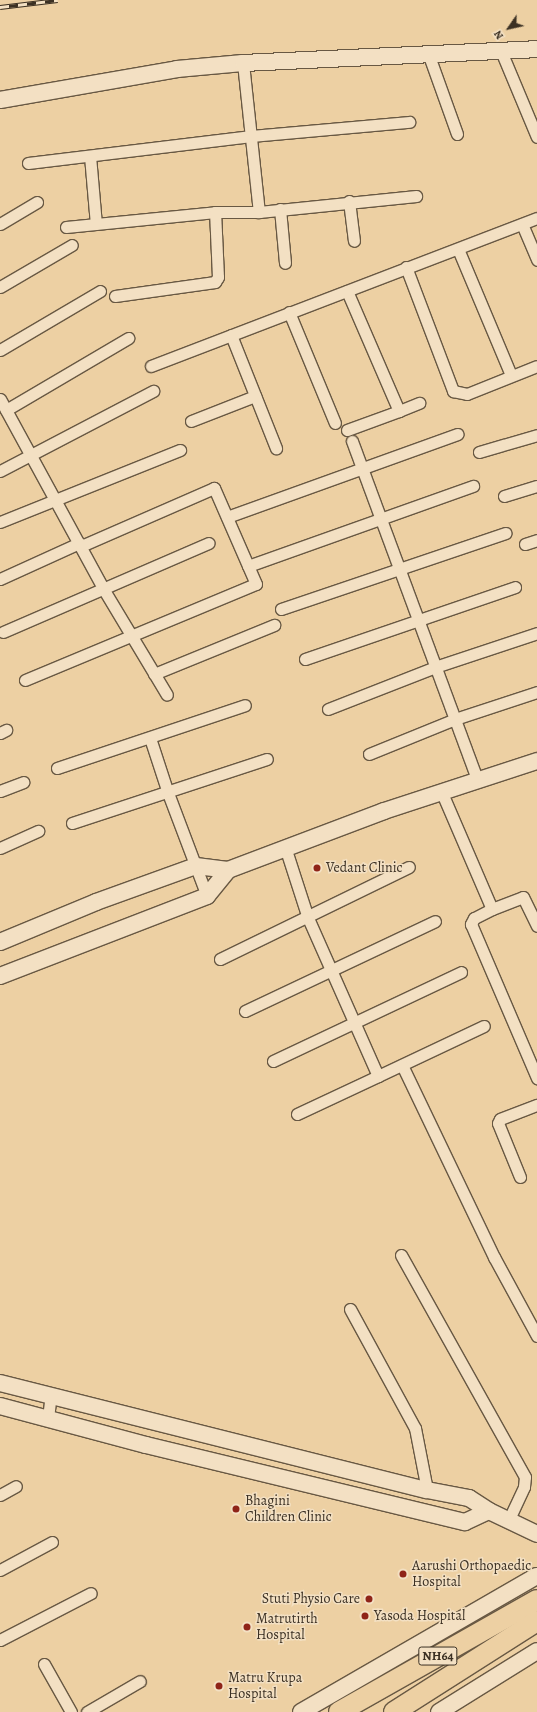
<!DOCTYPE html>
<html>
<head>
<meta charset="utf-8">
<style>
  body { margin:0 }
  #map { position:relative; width:537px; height:1712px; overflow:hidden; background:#edd0a3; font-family:Alegreya,serif }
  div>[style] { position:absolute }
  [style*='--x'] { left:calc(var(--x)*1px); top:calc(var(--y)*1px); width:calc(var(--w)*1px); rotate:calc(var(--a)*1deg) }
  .roads { filter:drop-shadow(1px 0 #685843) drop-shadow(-1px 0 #685843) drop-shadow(0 1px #685843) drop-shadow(0 -1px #685843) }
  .street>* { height:11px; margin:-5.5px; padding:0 5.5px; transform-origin:5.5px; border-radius:5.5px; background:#f3e0c3 }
  .secondary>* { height:16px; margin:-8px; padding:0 8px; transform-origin:8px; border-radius:8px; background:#f3e0c3 }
  .highway>* { height:20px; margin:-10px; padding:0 10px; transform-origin:10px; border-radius:10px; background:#edd0a3 }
  .rail>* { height:4.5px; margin-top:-2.25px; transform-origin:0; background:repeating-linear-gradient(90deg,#f3e0c3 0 9px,#3b3023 0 18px); box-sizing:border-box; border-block:1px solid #3b3023 }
  .dots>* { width:11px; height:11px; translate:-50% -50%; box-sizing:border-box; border:2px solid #f3e0c3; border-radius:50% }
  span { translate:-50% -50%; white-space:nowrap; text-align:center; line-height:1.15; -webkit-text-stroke:3px #f3e0c3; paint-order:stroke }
  .shield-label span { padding:1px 3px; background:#f3e0c3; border:1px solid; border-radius:3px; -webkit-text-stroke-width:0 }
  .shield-label { font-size:13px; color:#3b3023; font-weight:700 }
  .poi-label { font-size:14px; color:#3b3023 }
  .left { translate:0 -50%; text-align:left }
  .right { translate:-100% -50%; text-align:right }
  .north { position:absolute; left:489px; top:8px; width:40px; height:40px; -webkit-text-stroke:3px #f3e0c3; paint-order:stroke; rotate:236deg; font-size:11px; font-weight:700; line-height:16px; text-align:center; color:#3b3023 }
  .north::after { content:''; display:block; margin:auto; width:14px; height:18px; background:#3b3023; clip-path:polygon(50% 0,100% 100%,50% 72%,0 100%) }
</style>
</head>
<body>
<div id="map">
  <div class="roads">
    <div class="street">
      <div style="--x:501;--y:51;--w:93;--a:67.3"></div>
      <div style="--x:428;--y:53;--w:86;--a:70.3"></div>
      <div style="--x:243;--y:63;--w:150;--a:83.9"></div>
      <div style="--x:90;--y:156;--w:68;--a:85"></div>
      <div style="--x:28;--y:163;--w:225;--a:-6.9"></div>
      <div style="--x:251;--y:136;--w:159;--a:-5.1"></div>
      <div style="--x:349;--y:201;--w:40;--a:82.9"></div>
      <div style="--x:280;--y:209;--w:54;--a:84.7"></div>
      <div style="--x:0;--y:224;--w:43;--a:-30.7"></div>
      <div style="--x:522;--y:224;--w:39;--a:67"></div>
      <div style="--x:66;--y:227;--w:150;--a:-5.7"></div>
      <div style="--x:215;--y:212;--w:44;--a:0"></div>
      <div style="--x:259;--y:212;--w:158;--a:-5.8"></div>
      <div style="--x:458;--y:249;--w:137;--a:67.2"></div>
      <div style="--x:406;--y:267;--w:133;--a:69.2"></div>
      <div style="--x:453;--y:391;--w:14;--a:12"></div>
      <div style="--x:467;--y:394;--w:75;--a:-21.8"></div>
      <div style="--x:0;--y:287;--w:83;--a:-30.3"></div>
      <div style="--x:347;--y:291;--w:131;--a:66.6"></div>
      <div style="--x:399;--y:411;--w:22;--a:-22"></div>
      <div style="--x:115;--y:296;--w:101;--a:-8"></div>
      <div style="--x:215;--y:282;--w:6;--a:-59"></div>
      <div style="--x:218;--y:277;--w:65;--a:-92.6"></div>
      <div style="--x:289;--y:312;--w:120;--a:67.5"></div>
      <div style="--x:231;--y:335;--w:122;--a:68.3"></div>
      <div style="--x:0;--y:350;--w:116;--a:-30.5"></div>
      <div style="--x:151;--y:366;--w:413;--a:-21"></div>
      <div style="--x:0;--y:399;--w:217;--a:61.4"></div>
      <div style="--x:104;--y:590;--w:122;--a:59"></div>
      <div style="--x:6;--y:410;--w:142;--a:-30.5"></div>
      <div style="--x:191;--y:421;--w:69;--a:-21.3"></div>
      <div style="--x:347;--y:430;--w:55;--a:-20.1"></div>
      <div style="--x:352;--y:441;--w:363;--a:69.7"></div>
      <div style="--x:479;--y:452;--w:60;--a:-16.3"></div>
      <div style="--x:0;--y:471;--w:173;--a:-27.6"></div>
      <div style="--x:504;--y:496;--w:34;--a:-17"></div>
      <div style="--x:227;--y:517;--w:245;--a:-19.8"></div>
      <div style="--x:0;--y:522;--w:194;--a:-21.8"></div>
      <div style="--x:525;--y:544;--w:13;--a:-18"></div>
      <div style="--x:248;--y:566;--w:239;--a:-19.6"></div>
      <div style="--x:0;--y:579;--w:87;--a:-24.5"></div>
      <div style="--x:281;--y:609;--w:237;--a:-18.7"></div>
      <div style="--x:3;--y:632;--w:224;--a:-23.4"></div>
      <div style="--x:305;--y:659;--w:222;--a:-18.9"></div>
      <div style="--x:154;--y:674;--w:130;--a:-22.2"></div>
      <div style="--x:25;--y:680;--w:250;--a:-22.6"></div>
      <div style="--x:256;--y:584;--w:105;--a:-113.6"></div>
      <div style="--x:214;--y:488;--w:145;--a:156.4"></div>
      <div style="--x:328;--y:709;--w:115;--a:-21.4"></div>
      <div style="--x:435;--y:667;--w:108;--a:-18.4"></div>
      <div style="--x:0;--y:733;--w:7;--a:-27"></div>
      <div style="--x:150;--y:738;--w:58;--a:71.9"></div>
      <div style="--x:168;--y:793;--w:110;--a:69.3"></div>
      <div style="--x:369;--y:754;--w:93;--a:-22.1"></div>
      <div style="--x:455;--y:719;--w:86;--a:-18.2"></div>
      <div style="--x:57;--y:768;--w:198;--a:-18.5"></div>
      <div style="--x:0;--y:791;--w:25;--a:-21"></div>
      <div style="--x:442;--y:793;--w:126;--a:66.7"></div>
      <div style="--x:492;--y:909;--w:20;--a:153"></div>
      <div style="--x:474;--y:918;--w:7;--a:117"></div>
      <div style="--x:471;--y:924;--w:168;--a:66.8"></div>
      <div style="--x:72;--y:823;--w:205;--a:-18.2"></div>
      <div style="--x:0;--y:848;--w:42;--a:-24.1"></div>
      <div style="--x:286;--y:850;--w:71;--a:72.1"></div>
      <div style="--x:308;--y:918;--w:173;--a:66.1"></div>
      <div style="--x:378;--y:1076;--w:117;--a:-25.3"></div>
      <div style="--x:492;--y:909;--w:33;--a:-21"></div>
      <div style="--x:523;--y:897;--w:32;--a:64"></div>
      <div style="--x:220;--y:959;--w:210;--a:-26"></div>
      <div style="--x:245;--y:1011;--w:210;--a:-25.3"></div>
      <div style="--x:273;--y:1061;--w:208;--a:-25.3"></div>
      <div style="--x:402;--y:1065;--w:213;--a:64.4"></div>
      <div style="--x:494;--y:1257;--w:90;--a:61.4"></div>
      <div style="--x:297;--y:1114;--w:89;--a:-25.1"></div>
      <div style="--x:520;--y:1177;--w:58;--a:-112.2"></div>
      <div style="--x:498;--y:1123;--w:4;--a:-63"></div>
      <div style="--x:500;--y:1119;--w:40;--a:-21"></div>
      <div style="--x:401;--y:1255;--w:254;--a:60.8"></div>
      <div style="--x:525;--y:1477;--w:10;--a:96"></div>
      <div style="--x:524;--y:1487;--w:38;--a:115"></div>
      <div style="--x:350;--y:1309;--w:136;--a:61.4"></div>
      <div style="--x:415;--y:1428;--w:63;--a:79"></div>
      <div style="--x:48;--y:1418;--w:23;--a:-83"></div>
      <div style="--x:0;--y:1495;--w:18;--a:-29"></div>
      <div style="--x:0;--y:1570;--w:59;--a:-28.3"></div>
      <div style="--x:0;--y:1640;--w:102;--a:-27.3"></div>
      <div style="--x:44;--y:1664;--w:55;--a:60.6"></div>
      <div style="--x:87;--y:1712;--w:61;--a:-30.3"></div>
    </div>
    <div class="secondary">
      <div style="--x:0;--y:100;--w:180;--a:-9.9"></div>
      <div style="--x:177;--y:69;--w:66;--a:-5.2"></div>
      <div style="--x:243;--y:63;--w:294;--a:-2.7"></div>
      <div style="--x:0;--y:942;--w:104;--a:-22.6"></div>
      <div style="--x:96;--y:902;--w:106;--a:-19.8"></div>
      <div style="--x:196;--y:866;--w:32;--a:7"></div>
      <div style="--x:228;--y:870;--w:167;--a:-20.7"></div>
      <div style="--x:384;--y:811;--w:161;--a:-18.1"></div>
      <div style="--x:0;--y:976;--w:222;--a:-21.1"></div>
      <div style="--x:207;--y:896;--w:33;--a:-51"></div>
      <div style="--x:0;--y:1383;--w:440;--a:14.1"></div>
      <div style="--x:427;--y:1490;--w:43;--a:10.8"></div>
      <div style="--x:469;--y:1498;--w:24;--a:33"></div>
      <div style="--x:489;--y:1511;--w:53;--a:25.6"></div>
      <div style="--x:0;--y:1406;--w:151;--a:15"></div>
      <div style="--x:146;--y:1445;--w:328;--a:13.6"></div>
      <div style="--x:465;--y:1522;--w:26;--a:-25"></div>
      <div style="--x:301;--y:1712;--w:272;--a:-30"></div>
      <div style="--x:439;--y:1712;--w:115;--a:-31.9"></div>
    </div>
    <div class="highway">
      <div style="--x:339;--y:1712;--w:227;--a:-29.5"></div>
      <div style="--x:394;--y:1712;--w:169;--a:-32.5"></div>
    </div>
  </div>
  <div class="rail">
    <div style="--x:0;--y:7;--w:58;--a:-6.9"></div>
  </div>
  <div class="dots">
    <div style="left:317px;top:868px;background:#8f2418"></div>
    <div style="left:236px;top:1509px;background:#8f2418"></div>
    <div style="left:403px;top:1574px;background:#8f2418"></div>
    <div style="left:369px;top:1599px;background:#8f2418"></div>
    <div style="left:365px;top:1616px;background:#8f2418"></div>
    <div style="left:247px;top:1627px;background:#8f2418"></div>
    <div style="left:219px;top:1686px;background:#8f2418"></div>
  </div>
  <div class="shield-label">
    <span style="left:438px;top:1656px">NH64</span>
  </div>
  <div class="poi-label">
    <span class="left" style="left:326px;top:868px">Vedant Clinic</span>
    <span class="left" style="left:245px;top:1509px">Bhagini<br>Children Clinic</span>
    <span class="left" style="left:412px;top:1574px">Aarushi Orthopaedic<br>Hospital</span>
    <span class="right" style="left:360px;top:1599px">Stuti Physio Care</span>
    <span class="left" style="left:374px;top:1616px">Yasoda Hospital</span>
    <span class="left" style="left:256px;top:1627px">Matrutirth<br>Hospital</span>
    <span class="left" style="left:228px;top:1686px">Matru Krupa<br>Hospital</span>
  </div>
  <div class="north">N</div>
</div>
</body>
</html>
